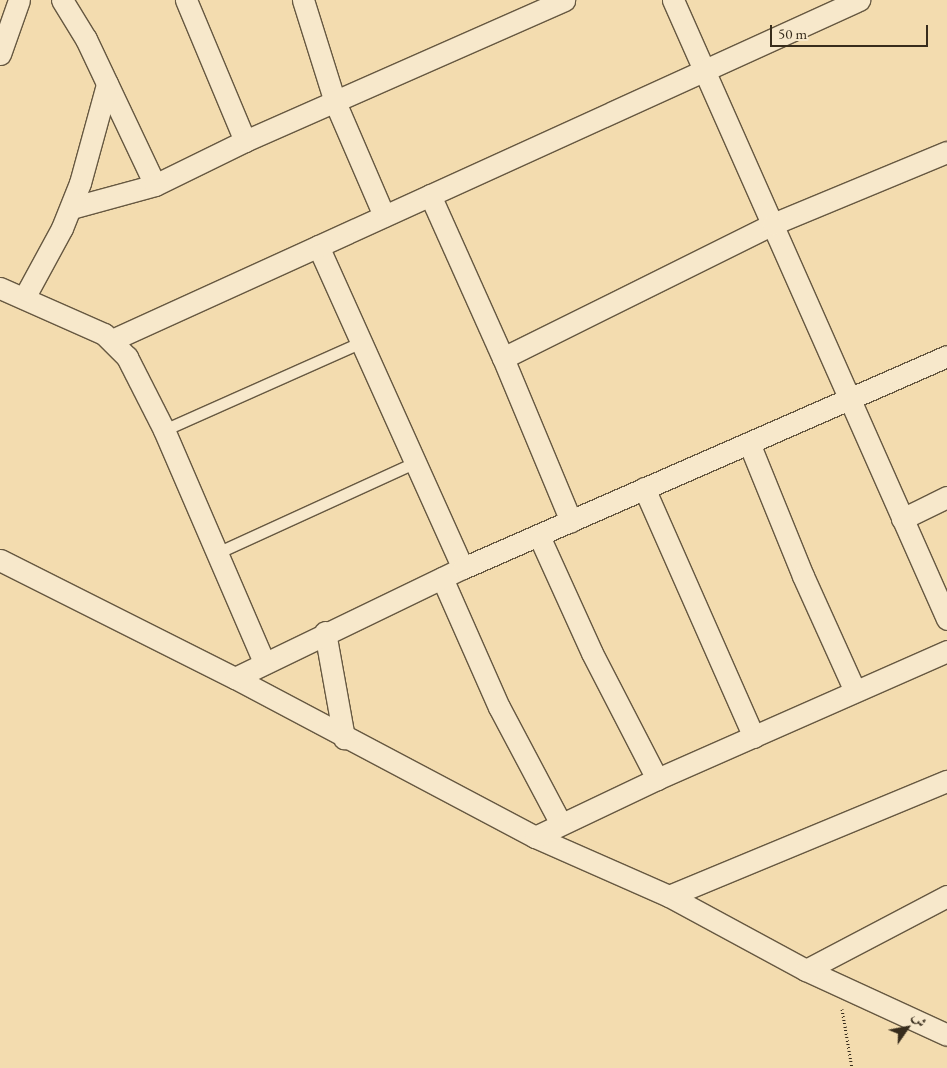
<!DOCTYPE html>
<html>
<head>
<meta charset="utf-8">
<style>
  body { margin:0 }
  #map { position:relative; width:947px; height:1068px; overflow:hidden; background:#f3dcaf; font-family:"EB Garamond",Amiri,serif }
  div>[style] { position:absolute }
  [style*='--x'] { left:calc(var(--x)*1px); top:calc(var(--y)*1px); width:calc(var(--w)*1px); rotate:calc(var(--a)*1deg) }
  .path>* { height:3px; margin-top:-1.5px; transform-origin:0; background:repeating-linear-gradient(90deg,#372c1c 0 1px,transparent 0 3.5px) }
  .roads { filter:drop-shadow(1px 0 #665841) drop-shadow(-1px 0 #665841) drop-shadow(0 1px #665841) drop-shadow(0 -1px #665841) }
  .lane>* { height:11px; margin:-5.5px; padding:0 5.5px; transform-origin:5.5px; border-radius:5.5px; background:#f7e8cb }
  .street>* { height:21px; margin:-10.5px; padding:0 10.5px; transform-origin:10.5px; border-radius:10.5px; background:#f7e8cb }
  span { translate:-50% -50%; white-space:nowrap; text-align:center; line-height:1.15; -webkit-text-stroke:5px #f7e8cb; paint-order:stroke }
  .north { position:absolute; left:882px; top:1003px; width:50px; height:50px; -webkit-text-stroke:4px #f7e8cb; paint-order:stroke; rotate:57deg; font-size:14px; font-weight:700; line-height:20px; text-align:center; color:#372c1c }
  .north::after { content:''; display:block; margin:auto; width:18px; height:22px; background:#372c1c; clip-path:polygon(50% 0,100% 100%,50% 72%,0 100%) }
  .scale { position:absolute; left:770px; top:25px; width:158px; height:22px; box-sizing:border-box; border:2px solid #372c1c; border-top:0; padding-left:6px; font-size:15px; line-height:18px; white-space:nowrap; color:#372c1c; -webkit-text-stroke:4px #f7e8cb; paint-order:stroke }
</style>
</head>
<body>
<div id="map">
  <div class="path">
    <div style="--x:842;--y:1009;--w:60;--a:80.4"></div>
  </div>
  <div class="roads">
    <div class="lane">
      <div style="--x:164;--y:430;--w:217;--a:-24"></div>
      <div style="--x:217;--y:553;--w:217;--a:-24.6"></div>
    </div>
    <div class="street">
      <div style="--x:62;--y:0;--w:46;--a:58.4"></div>
      <div style="--x:86;--y:39;--w:161;--a:64.7"></div>
      <div style="--x:186;--y:0;--w:153;--a:67.3"></div>
      <div style="--x:303;--y:0;--w:107;--a:72.6"></div>
      <div style="--x:335;--y:102;--w:124;--a:66.7"></div>
      <div style="--x:673;--y:0;--w:677;--a:66.12"></div>
      <div style="--x:0;--y:54;--w:57;--a:-70.6"></div>
      <div style="--x:430;--y:195;--w:179;--a:65.9"></div>
      <div style="--x:503;--y:358;--w:177;--a:67.4"></div>
      <div style="--x:71;--y:208;--w:87;--a:-15.3"></div>
      <div style="--x:155;--y:185;--w:100;--a:-26.1"></div>
      <div style="--x:245;--y:141;--w:349;--a:-23.8"></div>
      <div style="--x:318;--y:246;--w:353;--a:65.8"></div>
      <div style="--x:0;--y:288;--w:114;--a:23.9"></div>
      <div style="--x:104;--y:334;--w:33;--a:45"></div>
      <div style="--x:127;--y:357;--w:82;--a:63.1"></div>
      <div style="--x:164;--y:430;--w:253;--a:66.7"></div>
      <div style="--x:24;--y:298;--w:80;--a:-61.5"></div>
      <div style="--x:62;--y:228;--w:48;--a:-68.2"></div>
      <div style="--x:80;--y:183;--w:103;--a:-74.7"></div>
      <div style="--x:112;--y:340;--w:821;--a:-24.47"></div>
      <div style="--x:503;--y:358;--w:301;--a:-26.4"></div>
      <div style="--x:773;--y:224;--w:188;--a:-22.5"></div>
      <div style="--x:749;--y:443;--w:144;--a:67.9"></div>
      <div style="--x:803;--y:576;--w:126;--a:65.7"></div>
      <div style="--x:644;--y:488;--w:272;--a:66.2"></div>
      <div style="--x:902;--y:519;--w:50;--a:-26.1"></div>
      <div style="--x:539;--y:536;--w:128;--a:65.6"></div>
      <div style="--x:592;--y:653;--w:142;--a:62.7"></div>
      <div style="--x:0;--y:560;--w:263;--a:26.7"></div>
      <div style="--x:235;--y:678;--w:340;--a:27.9"></div>
      <div style="--x:535;--y:837;--w:146;--a:23.8"></div>
      <div style="--x:669;--y:896;--w:156;--a:28.4"></div>
      <div style="--x:806;--y:970;--w:155;--a:24.7"></div>
      <div style="--x:442;--y:578;--w:141;--a:66.2"></div>
      <div style="--x:499;--y:707;--w:130;--a:62.1"></div>
      <div style="--x:325;--y:632;--w:108;--a:79.8"></div>
      <div style="--x:235;--y:678;--w:253;--a:-25.8"></div>
      <div style="--x:463;--y:568;--w:528;--a:-23.65"></div>
      <div style="--x:535;--y:837;--w:135;--a:-25.4"></div>
      <div style="--x:657;--y:779;--w:317;--a:-23.8"></div>
      <div style="--x:669;--y:896;--w:301;--a:-22.5"></div>
      <div style="--x:806;--y:970;--w:159;--a:-27.7"></div>
    </div>
  </div>
  <div class="north">ش</div>
  <div class="scale">50 m</div>
</div>
</body>
</html>
